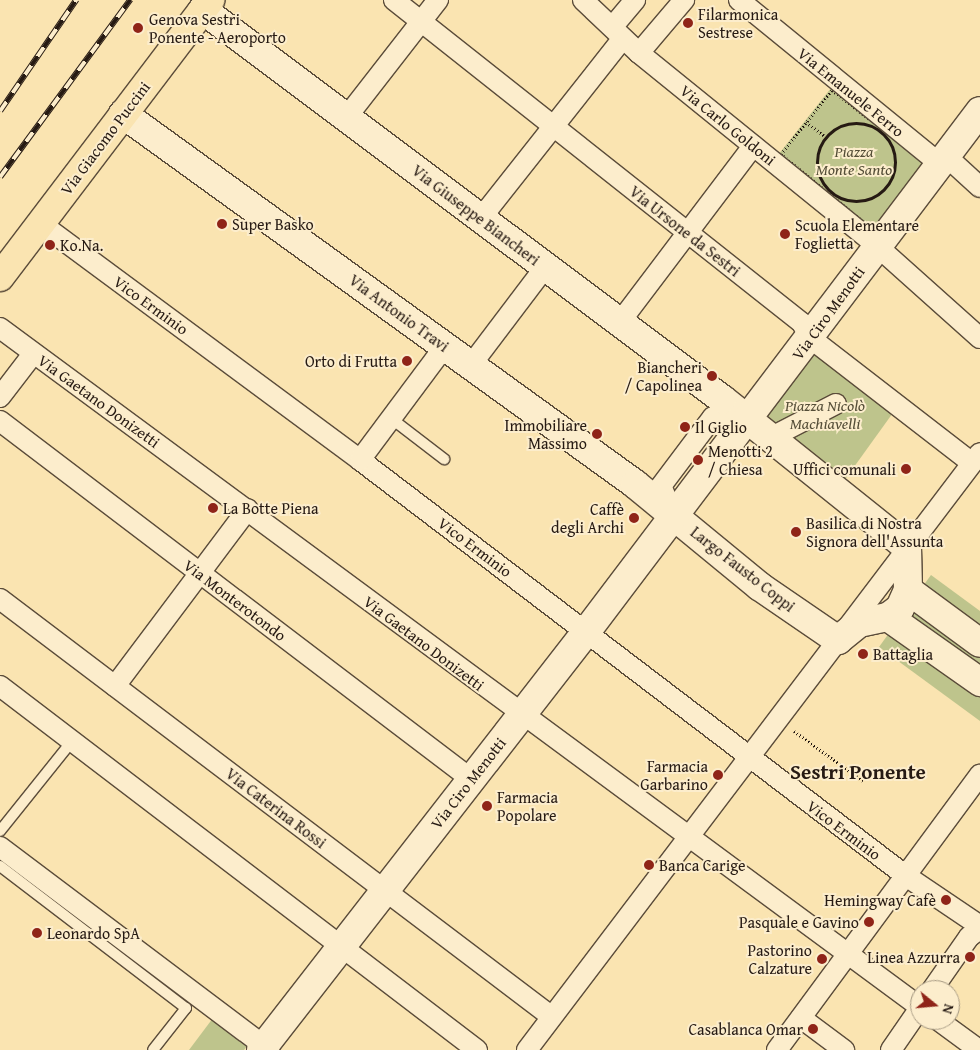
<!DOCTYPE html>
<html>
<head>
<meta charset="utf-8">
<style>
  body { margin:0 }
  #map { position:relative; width:980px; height:1050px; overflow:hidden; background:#fae4b1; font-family:"Gentium Book Plus",serif }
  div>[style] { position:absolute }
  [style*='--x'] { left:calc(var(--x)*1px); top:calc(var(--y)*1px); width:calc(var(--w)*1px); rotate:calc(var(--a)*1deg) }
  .green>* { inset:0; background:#bec48c }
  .path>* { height:3px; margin-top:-1.5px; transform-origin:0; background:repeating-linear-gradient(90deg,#261a13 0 1px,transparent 0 3.5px) }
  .path>.ring { margin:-1.5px; padding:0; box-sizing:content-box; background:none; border:3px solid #261a13; border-radius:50% }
  .roads { filter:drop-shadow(1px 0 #5b4c3a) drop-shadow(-1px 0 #5b4c3a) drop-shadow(0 1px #5b4c3a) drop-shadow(0 -1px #5b4c3a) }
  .lane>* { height:10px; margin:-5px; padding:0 5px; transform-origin:5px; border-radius:5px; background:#fcedcc }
  .street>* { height:20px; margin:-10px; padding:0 10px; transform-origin:10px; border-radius:10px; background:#fcedcc }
  .secondary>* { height:28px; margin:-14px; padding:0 14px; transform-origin:14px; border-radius:14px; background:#fcedcc }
  .primary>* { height:28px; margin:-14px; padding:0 14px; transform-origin:14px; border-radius:14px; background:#fae4b1 }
  .rail>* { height:5.5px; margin-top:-2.75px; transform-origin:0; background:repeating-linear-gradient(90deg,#fcedcc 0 11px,#261a13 0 22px); box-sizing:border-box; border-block:1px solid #261a13 }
  .dots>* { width:14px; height:14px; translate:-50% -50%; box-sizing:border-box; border:2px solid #fcedcc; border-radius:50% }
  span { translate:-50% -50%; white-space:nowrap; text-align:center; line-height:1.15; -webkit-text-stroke:4px #fcedcc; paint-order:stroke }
  .poi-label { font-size:16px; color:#261a13 }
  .left { translate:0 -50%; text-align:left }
  .right { translate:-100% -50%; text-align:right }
  .street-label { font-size:16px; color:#261a13 }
  .park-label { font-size:16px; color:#544d37; font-style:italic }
  .district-label { font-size:21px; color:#261a13; font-weight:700 }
  .north { position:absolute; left:910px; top:980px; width:50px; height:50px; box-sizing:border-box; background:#fcedcc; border:1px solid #a69982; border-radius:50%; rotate:107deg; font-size:14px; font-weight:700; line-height:20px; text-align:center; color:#261a13 }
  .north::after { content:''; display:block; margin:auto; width:18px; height:22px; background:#8f2418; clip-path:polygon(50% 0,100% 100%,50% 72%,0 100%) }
</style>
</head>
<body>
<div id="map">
  <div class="green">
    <div style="clip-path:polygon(831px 88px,929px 165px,876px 232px,778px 155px)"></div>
    <div style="clip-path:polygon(813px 347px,895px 410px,841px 485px,758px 421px)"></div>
    <div style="clip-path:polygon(931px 575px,980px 611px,980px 721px,879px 647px)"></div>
    <div style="clip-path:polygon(213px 1018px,248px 1045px,244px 1050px,189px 1050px)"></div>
  </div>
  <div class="path">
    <div style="--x:832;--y:90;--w:123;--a:37.7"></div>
    <div style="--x:929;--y:165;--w:85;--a:128.3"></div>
    <div style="--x:876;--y:232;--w:123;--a:-140.6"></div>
    <div style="--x:781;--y:154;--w:82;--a:-51.4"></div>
    <div style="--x:806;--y:122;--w:25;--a:37"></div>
    <div class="ring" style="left:817px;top:123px;width:75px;height:75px"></div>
    <div style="--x:794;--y:731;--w:85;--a:35.9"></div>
  </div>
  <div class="roads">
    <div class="lane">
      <div style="--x:392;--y:419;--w:66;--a:37.6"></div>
      <div style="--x:0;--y:831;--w:115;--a:-51.3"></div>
      <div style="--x:0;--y:866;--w:234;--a:37.4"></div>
      <div style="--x:186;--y:1008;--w:53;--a:128.2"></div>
    </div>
    <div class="street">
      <div style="--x:394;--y:0;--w:520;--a:38.37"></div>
      <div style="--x:802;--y:323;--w:16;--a:63"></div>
      <div style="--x:809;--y:337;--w:206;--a:37.7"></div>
      <div style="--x:583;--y:0;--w:77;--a:43.4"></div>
      <div style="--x:639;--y:53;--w:306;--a:39"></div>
      <div style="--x:877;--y:246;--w:138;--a:41.8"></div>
      <div style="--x:739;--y:0;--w:259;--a:39.2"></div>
      <div style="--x:614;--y:25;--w:33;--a:-50"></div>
      <div style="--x:639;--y:53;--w:70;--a:-49.7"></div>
      <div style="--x:346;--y:118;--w:150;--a:-52.1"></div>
      <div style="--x:946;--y:156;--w:46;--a:42.4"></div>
      <div style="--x:481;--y:218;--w:229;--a:-51.7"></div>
      <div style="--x:40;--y:223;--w:398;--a:36.5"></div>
      <div style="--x:360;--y:460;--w:686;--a:37.3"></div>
      <div style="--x:906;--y:876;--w:89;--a:34"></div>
      <div style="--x:620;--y:322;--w:221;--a:-52.9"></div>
      <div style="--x:0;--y:328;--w:1143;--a:36.43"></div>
      <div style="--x:471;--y:365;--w:123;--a:-52.9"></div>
      <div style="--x:0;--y:397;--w:54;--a:-52.5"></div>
      <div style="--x:0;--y:421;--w:592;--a:37.24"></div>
      <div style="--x:772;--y:437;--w:72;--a:-27.3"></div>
      <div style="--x:360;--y:460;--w:142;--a:-53.3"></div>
      <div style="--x:673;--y:514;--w:30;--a:-113"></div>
      <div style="--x:661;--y:486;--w:86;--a:-53"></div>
      <div style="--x:713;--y:417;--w:36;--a:3"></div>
      <div style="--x:0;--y:599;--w:692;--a:37.13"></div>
      <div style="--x:0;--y:686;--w:600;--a:37.35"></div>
      <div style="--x:115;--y:686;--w:221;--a:-53.1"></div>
      <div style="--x:0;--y:847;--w:337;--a:37"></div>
      <div style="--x:932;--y:990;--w:65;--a:-55.1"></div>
      <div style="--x:969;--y:937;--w:14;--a:-36"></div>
      <div style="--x:801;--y:1018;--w:54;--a:36.7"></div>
      <div style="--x:938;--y:1020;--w:51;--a:36.2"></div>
      <div style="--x:527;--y:1050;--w:749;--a:-52.81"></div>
      <div style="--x:777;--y:1050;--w:342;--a:-53.6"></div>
      <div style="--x:891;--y:1050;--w:51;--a:-55.4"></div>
    </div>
    <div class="secondary">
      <div style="--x:123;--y:114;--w:632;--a:35.85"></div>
      <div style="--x:635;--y:484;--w:161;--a:39.4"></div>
      <div style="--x:759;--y:586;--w:96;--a:34.4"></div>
      <div style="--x:838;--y:640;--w:27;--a:-39"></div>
      <div style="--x:859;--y:623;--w:30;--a:-12"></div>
      <div style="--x:888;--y:617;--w:15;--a:-37"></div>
      <div style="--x:900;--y:608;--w:20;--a:-66"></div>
      <div style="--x:908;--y:590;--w:43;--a:-91.3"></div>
      <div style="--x:907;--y:547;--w:237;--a:-141.3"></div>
      <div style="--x:722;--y:399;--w:649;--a:-143.15"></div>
      <div style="--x:908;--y:590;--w:89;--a:36.4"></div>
      <div style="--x:888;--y:617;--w:113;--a:35.2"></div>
      <div style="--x:261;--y:1050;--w:529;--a:-52.13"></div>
      <div style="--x:586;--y:632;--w:653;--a:-52.9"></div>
    </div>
    <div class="primary">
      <div style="--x:0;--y:277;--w:348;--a:-52.8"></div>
    </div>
  </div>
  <div class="rail">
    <div style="--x:0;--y:111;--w:135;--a:-55.6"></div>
    <div style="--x:0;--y:177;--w:220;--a:-53.7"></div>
  </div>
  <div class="dots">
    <div style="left:688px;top:23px;background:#8f2418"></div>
    <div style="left:138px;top:28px;background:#8f2418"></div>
    <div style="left:222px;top:224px;background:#8f2418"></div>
    <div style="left:785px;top:234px;background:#8f2418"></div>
    <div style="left:50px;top:245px;background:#8f2418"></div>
    <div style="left:407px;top:361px;background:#8f2418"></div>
    <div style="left:712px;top:376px;background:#8f2418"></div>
    <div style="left:685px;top:427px;background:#8f2418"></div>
    <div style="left:597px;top:434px;background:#8f2418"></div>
    <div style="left:698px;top:460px;background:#8f2418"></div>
    <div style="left:906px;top:469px;background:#8f2418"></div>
    <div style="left:213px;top:508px;background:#8f2418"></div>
    <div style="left:634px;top:518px;background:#8f2418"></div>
    <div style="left:796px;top:532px;background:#8f2418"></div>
    <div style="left:863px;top:654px;background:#8f2418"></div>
    <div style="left:718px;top:775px;background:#8f2418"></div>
    <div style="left:487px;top:806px;background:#8f2418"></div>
    <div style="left:649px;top:865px;background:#8f2418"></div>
    <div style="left:946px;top:900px;background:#8f2418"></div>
    <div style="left:869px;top:922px;background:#8f2418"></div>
    <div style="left:37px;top:933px;background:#8f2418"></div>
    <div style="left:970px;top:957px;background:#8f2418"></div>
    <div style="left:822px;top:959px;background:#8f2418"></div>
    <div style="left:813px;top:1029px;background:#8f2418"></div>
  </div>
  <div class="poi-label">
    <span class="left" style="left:698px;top:23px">Filarmonica<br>Sestrese</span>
    <span class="left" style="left:149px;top:28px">Genova Sestri<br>Ponente - Aeroporto</span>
    <span class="left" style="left:232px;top:224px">Super Basko</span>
    <span class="left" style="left:795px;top:234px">Scuola Elementare<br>Foglietta</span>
    <span class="left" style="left:60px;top:245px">Ko.Na.</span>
    <span class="right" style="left:397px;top:361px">Orto di Frutta</span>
    <span class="right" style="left:702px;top:376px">Biancheri<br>/ Capolinea</span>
    <span class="right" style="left:587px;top:434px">Immobiliare<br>Massimo</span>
    <span class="left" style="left:695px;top:427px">Il Giglio</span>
    <span class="left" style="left:708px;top:460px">Menotti 2<br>/ Chiesa</span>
    <span class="right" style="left:896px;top:469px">Uffici comunali</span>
    <span class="left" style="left:223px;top:508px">La Botte Piena</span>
    <span class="right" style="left:624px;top:518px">Caffè<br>degli Archi</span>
    <span class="left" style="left:806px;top:532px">Basilica di Nostra<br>Signora dell'Assunta</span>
    <span class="left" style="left:873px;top:654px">Battaglia</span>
    <span class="right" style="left:708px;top:775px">Farmacia<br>Garbarino</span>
    <span class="left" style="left:497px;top:806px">Farmacia<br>Popolare</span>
    <span class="left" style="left:659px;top:865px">Banca Carige</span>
    <span class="right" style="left:936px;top:900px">Hemingway Cafè</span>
    <span class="right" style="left:859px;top:922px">Pasquale e Gavino</span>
    <span class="left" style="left:47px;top:933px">Leonardo SpA</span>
    <span class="right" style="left:812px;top:959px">Pastorino<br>Calzature</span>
    <span class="right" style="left:960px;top:957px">Linea Azzurra</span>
    <span class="right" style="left:803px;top:1029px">Casablanca Omar</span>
  </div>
  <div class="street-label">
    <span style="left:851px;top:92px;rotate:39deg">Via Emanuele Ferro</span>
    <span style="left:728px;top:125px;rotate:39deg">Via Carlo Goldoni</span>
    <span style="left:105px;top:138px;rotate:-53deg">Via Giacomo Puccini</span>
    <span style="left:476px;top:215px;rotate:37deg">Via Giuseppe Biancheri</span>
    <span style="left:685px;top:231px;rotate:38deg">Via Ursone da Sestri</span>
    <span style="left:151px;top:305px;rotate:36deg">Vico Erminio</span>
    <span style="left:399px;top:313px;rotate:36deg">Via Antonio Travi</span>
    <span style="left:828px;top:313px;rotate:-54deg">Via Ciro Menotti</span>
    <span style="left:99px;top:401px;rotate:36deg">Via Gaetano Donizetti</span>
    <span style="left:475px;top:547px;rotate:37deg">Vico Erminio</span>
    <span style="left:743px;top:569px;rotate:38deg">Largo Fausto Coppi</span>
    <span style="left:235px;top:600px;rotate:37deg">Via Monterotondo</span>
    <span style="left:424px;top:643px;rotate:37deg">Via Gaetano Donizetti</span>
    <span style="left:468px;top:783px;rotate:-52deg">Via Ciro Menotti</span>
    <span style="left:276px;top:808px;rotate:37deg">Via Caterina Rossi</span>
    <span style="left:844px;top:830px;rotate:37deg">Vico Erminio</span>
  </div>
  <div class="park-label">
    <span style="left:854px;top:160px">Piazza<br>Monte Santo</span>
    <span style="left:825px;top:414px">Piazza Nicolò<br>Machiavelli</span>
  </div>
  <div class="district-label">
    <span style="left:858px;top:772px">Sestri Ponente</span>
  </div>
  <div class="north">N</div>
</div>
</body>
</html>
